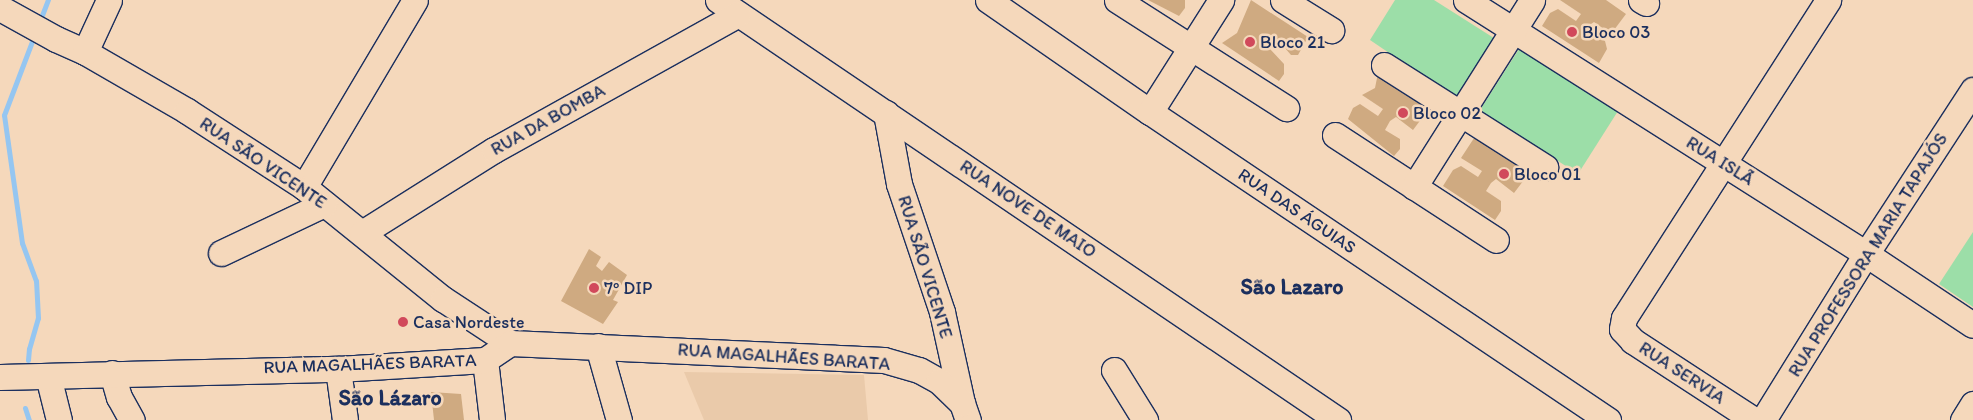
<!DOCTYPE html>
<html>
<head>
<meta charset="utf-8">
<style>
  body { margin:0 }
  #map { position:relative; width:1973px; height:420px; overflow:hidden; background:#f5d8bb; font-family:Itim,sans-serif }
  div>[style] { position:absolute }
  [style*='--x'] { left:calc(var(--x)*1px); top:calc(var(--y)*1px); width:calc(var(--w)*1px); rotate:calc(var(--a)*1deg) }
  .built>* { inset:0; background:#eacaaa }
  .green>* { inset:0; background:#9cdea8 }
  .stream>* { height:5px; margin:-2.5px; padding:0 2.5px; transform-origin:2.5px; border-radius:2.5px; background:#95c6f1 }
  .building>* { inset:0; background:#cfaa81 }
  .roads { filter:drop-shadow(1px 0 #1b2f5e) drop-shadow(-1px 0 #1b2f5e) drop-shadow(0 1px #1b2f5e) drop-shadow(0 -1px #1b2f5e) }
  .minor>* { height:25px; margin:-12.5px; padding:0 12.5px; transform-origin:12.5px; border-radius:12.5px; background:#f5d8bb }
  .dots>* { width:14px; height:14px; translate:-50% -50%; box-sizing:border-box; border:2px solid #f5d8bb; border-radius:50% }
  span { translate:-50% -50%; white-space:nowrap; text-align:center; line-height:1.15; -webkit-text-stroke:5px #f5d8bb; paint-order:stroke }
  .poi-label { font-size:18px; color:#1b2f5e }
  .left { translate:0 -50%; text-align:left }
  .street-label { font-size:18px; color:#1b2f5e }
  .district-label { font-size:22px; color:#1b2f5e; font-weight:700 }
</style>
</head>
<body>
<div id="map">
  <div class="built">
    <div style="clip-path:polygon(684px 372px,864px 375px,868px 420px,704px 420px)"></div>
  </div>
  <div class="green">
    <div style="clip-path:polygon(1395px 0,1434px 0,1497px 40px,1457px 99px,1370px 40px)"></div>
    <div style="clip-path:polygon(1519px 49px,1618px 111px,1578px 174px,1480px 110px)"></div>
    <div style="clip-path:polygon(1973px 232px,1973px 307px,1939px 284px)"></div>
  </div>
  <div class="stream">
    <div style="--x:39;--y:23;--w:25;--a:-69"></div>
    <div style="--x:28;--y:360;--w:11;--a:-85"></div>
    <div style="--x:29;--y:349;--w:32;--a:-74"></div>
    <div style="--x:38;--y:318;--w:37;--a:-93"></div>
    <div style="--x:36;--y:281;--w:40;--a:-110.2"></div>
    <div style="--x:22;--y:243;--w:129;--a:-98"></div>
    <div style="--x:4;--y:115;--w:85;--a:-69.2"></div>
    <div style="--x:25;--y:408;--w:13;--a:72"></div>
  </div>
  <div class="building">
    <div style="clip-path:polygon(1148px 0,1185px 0,1185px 8px,1179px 16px)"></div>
    <div style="clip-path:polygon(1251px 0,1308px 37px,1298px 55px,1291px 55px,1278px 40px,1270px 49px,1284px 64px,1284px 74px,1279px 81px,1222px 43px,1237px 33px)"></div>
    <div style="clip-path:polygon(1560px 0,1606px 0,1626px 14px,1611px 34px,1594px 22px,1588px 26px,1588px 31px,1605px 41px,1607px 49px,1599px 63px,1542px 26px,1550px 13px,1558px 9px,1576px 21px,1581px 14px)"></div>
    <div style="clip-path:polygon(1378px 73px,1428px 110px,1413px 130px,1396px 117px,1390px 121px,1385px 130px,1400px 139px,1400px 149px,1394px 156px,1348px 119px,1353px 108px,1360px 104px,1378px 116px,1383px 109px,1362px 95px,1375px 88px)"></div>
    <div style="clip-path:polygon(1478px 132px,1530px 172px,1514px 193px,1496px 179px,1491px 183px,1486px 191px,1501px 201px,1501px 211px,1495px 220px,1443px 186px,1453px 170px,1461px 166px,1478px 177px,1482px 171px,1461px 158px)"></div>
    <div style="clip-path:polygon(589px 249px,601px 257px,596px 266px,602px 271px,609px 262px,627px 275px,613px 300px,618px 302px,603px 324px,561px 301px)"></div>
    <div style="clip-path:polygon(431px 392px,461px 394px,464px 420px,434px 420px)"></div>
  </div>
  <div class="roads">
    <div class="minor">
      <div style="--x:718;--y:0;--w:749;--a:34.11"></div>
      <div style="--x:988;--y:0;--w:197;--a:34.7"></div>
      <div style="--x:1150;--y:112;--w:552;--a:33.92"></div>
      <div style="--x:1117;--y:0;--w:201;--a:32.6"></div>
      <div style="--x:1283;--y:0;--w:57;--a:32"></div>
      <div style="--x:1466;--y:0;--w:474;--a:32.4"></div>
      <div style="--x:1866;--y:254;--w:128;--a:33.6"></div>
      <div style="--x:1641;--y:0;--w:6;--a:31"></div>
      <div style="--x:0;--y:8;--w:64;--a:29"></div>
      <div style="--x:56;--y:39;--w:32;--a:24"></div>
      <div style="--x:85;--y:52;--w:118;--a:30"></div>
      <div style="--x:187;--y:111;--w:140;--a:33"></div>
      <div style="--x:304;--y:187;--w:179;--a:38.9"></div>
      <div style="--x:443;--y:299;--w:80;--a:33.3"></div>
      <div style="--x:85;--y:52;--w:57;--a:-65.2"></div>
      <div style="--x:1384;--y:65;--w:191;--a:32.4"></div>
      <div style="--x:1150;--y:112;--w:133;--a:-57.6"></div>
      <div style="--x:886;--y:113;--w:72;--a:79.6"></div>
      <div style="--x:899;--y:184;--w:135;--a:71.4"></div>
      <div style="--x:942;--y:312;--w:93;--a:77.6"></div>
      <div style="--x:962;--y:403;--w:18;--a:71"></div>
      <div style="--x:1335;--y:135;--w:192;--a:33.1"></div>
      <div style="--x:304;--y:187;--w:217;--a:-59.3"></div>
      <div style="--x:1414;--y:187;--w:221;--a:-57.7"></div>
      <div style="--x:362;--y:233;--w:156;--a:-32.2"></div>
      <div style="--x:494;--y:150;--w:279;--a:-29.1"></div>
      <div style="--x:221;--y:253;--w:114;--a:-25.4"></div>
      <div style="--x:598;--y:346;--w:77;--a:74.2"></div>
      <div style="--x:485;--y:360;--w:60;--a:83.3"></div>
      <div style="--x:338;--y:369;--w:51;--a:82.2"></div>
      <div style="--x:1114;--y:370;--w:59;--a:58.2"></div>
      <div style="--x:112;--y:373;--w:25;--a:74"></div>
      <div style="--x:119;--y:397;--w:26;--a:61"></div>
      <div style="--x:48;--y:376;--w:45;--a:76"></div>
      <div style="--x:0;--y:377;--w:338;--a:-1.4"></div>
      <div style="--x:338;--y:369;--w:147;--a:-3.5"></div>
      <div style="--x:485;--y:360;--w:30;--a:-34"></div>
      <div style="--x:510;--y:343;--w:374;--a:2.6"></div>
      <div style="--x:884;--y:360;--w:36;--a:16"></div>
      <div style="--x:919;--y:370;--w:23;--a:29"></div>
      <div style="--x:939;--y:381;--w:32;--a:44"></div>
      <div style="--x:1754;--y:420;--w:145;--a:-146.9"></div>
      <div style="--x:1633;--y:341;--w:16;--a:-133"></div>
      <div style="--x:1622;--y:329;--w:11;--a:-80"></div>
      <div style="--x:1624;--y:318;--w:378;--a:-57.3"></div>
      <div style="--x:1763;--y:420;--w:195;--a:-58.2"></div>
      <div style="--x:1866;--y:254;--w:196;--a:-56.9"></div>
      <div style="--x:1963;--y:420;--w:19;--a:-58"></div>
    </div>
  </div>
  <div class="dots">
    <div style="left:1572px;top:32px;background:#d1495b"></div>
    <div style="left:1250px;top:42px;background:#d1495b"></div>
    <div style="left:1403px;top:113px;background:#d1495b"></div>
    <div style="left:1504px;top:174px;background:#d1495b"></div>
    <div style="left:594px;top:288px;background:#d1495b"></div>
    <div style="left:403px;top:322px;background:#d1495b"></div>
  </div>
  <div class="poi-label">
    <span class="left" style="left:1582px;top:32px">Bloco 03</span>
    <span class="left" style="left:1260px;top:42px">Bloco 21</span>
    <span class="left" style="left:1413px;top:113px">Bloco 02</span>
    <span class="left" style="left:1514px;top:174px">Bloco 01</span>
    <span class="left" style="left:604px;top:288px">7º DIP</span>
    <span class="left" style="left:413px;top:322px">Casa Nordeste</span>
  </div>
  <div class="street-label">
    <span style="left:548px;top:120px;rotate:-29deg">RUA DA BOMBA</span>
    <span style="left:1720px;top:161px;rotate:32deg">RUA ISLÃ</span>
    <span style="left:263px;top:163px;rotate:34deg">RUA SÃO VICENTE</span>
    <span style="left:1028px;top:209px;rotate:34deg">RUA NOVE DE MAIO</span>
    <span style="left:1297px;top:211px;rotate:34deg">RUA DAS ÁGUIAS</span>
    <span style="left:1868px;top:255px;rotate:-58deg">RUA PROFESSORA MARIA TAPAJÓS</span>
    <span style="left:925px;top:267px;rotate:73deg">RUA SÃO VICENTE</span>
    <span style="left:784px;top:357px;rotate:4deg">RUA MAGALHÃES BARATA</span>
    <span style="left:370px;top:364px;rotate:-2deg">RUA MAGALHÃES BARATA</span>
    <span style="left:1682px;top:373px;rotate:33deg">RUA SERVIA</span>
  </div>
  <div class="district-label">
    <span style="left:1292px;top:287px">São Lazaro</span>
    <span style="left:390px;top:398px">São Lázaro</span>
  </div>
</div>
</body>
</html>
